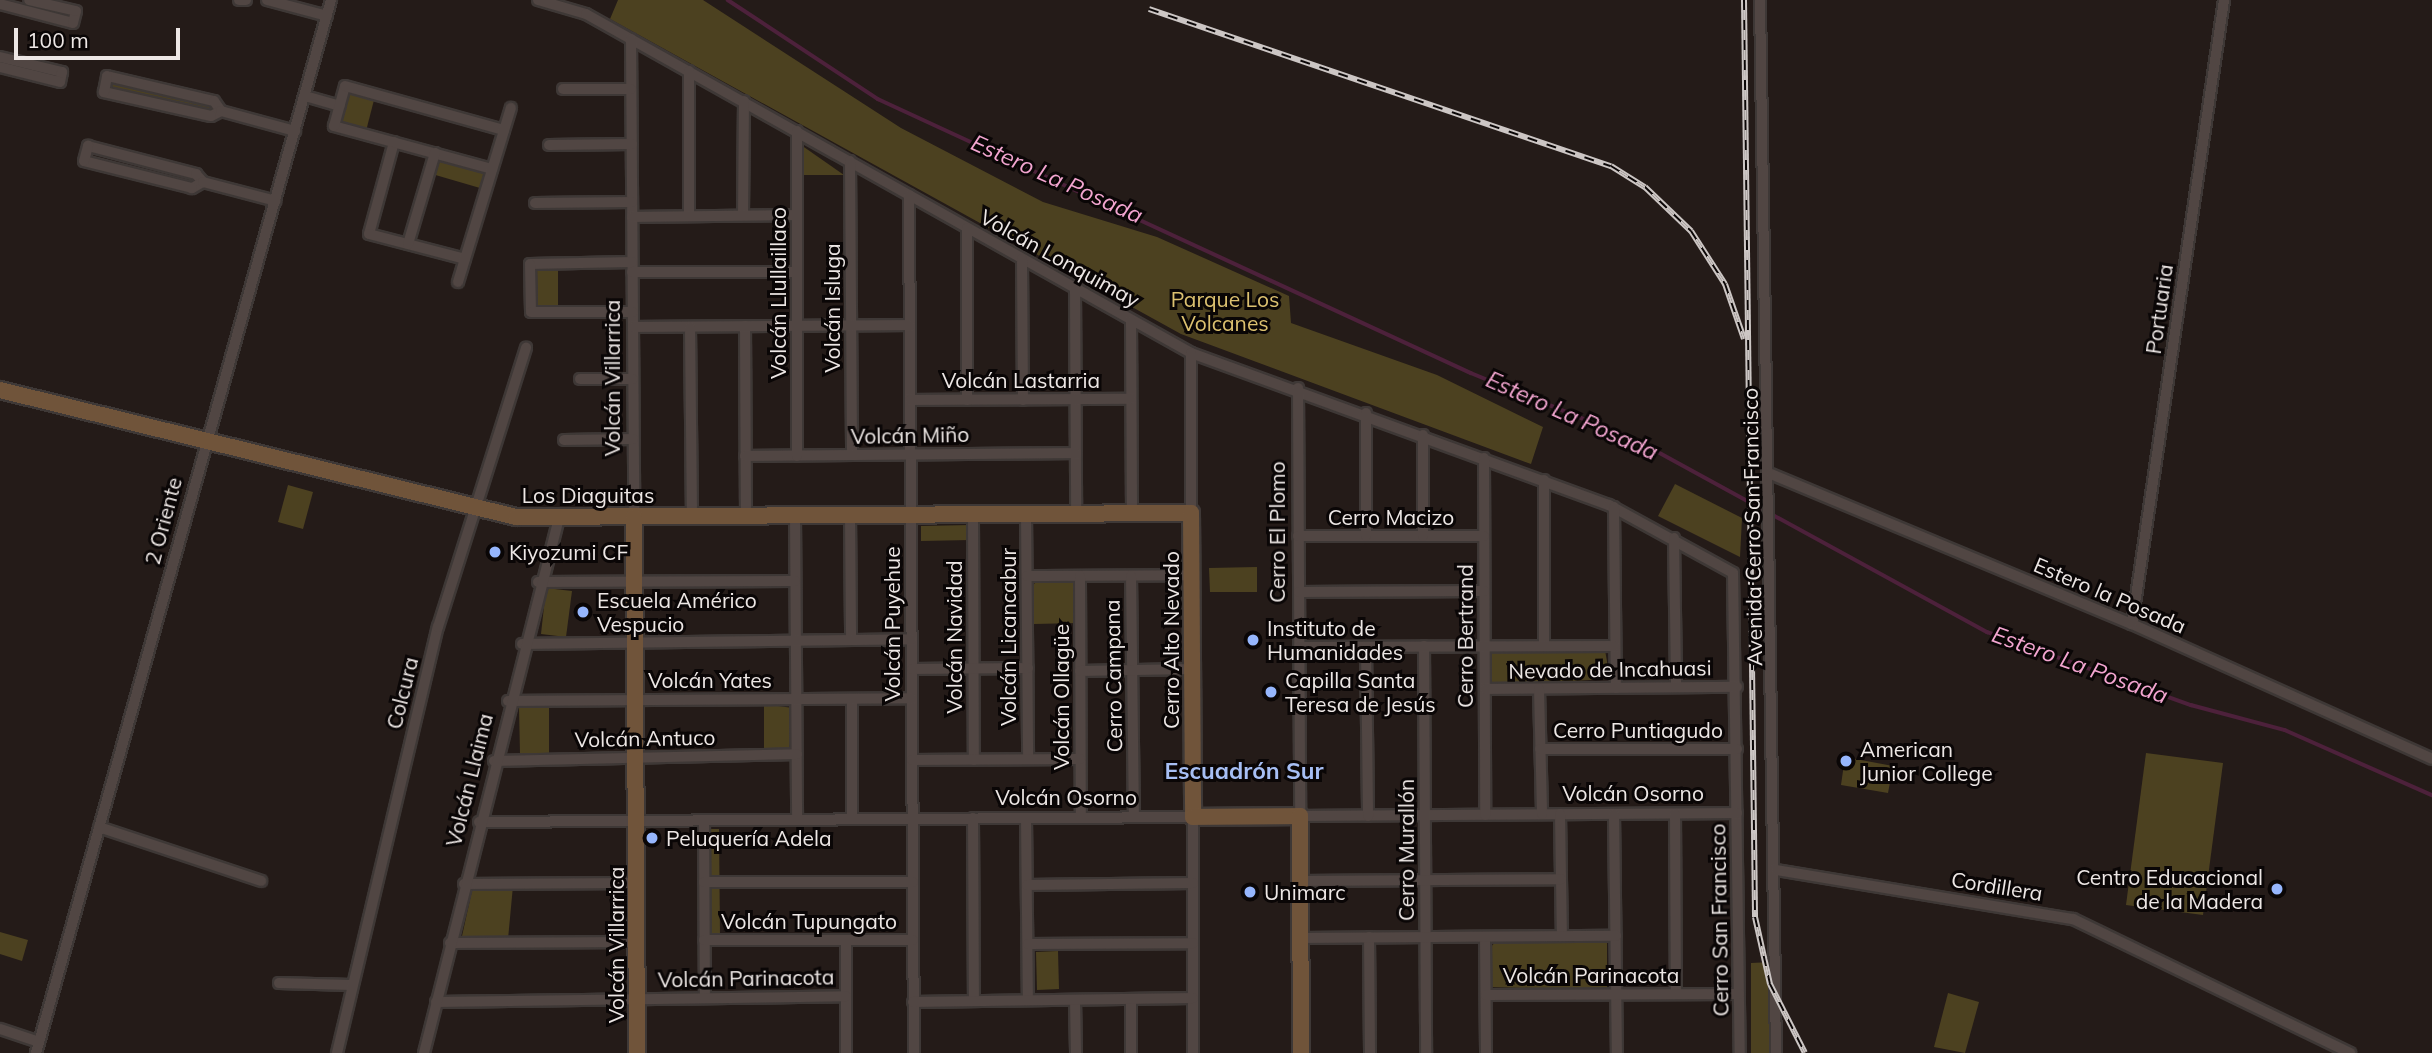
<!DOCTYPE html>
<html>
<head>
<meta charset="utf-8">
<style>
  body { margin:0 }
  #map { position:relative; width:2432px; height:1053px; overflow:hidden; background:#241b18; font-family:Mulish,sans-serif }
  div>[style] { position:absolute }
  [style*='--x'] { left:calc(var(--x)*1px); top:calc(var(--y)*1px); width:calc(var(--w)*1px); rotate:calc(var(--a)*1deg) }
  .green>* { inset:0; background:#4c4120 }
  .stream>* { height:3.5px; margin:-1.75px; padding:0 1.75px; transform-origin:1.75px; border-radius:1.75px; background:#4d213b }
  .roads { filter:drop-shadow(2px 0 #3e3836) drop-shadow(-2px 0 #3e3836) drop-shadow(0 2px #3e3836) drop-shadow(0 -2px #3e3836) }
  .street>* { height:10px; margin:-5px; padding:0 5px; transform-origin:5px; border-radius:5px; background:#514643 }
  .secondary>* { height:16px; margin:-8px; padding:0 8px; transform-origin:8px; border-radius:8px; background:#70543a }
  .rail>* { height:6px; margin-top:-3px; transform-origin:0; background:repeating-linear-gradient(90deg,#0a0606 0 10px,#ccc6c4 0 20px); box-sizing:border-box; border-block:2px solid #ccc6c4 }
  .dots>* { width:19px; height:19px; translate:-50% -50%; box-sizing:border-box; border:4px solid #0a0606; border-radius:50% }
  span { translate:-50% -50%; white-space:nowrap; text-align:center; line-height:1.15; -webkit-text-stroke:6px #0a0606; paint-order:stroke }
  .street-label { font-size:21px; color:#ede7e5 }
  .park-label { font-size:21px; color:#dcc170 }
  .poi-label { font-size:21px; color:#ede7e5 }
  .left { translate:0 -50%; text-align:left }
  .right { translate:-100% -50%; text-align:right }
  .water-label { font-size:23px; color:#f3a5d0; font-style:italic }
  .neighbourhood-label { font-size:23px; color:#a7bff4; font-weight:700 }
  .scale { position:absolute; left:14px; top:28px; width:166px; height:32px; box-sizing:border-box; border:4px solid #ede7e5; border-top:0; padding-left:9px; font-size:21px; line-height:24px; white-space:nowrap; color:#ede7e5; -webkit-text-stroke:5px #0a0606; paint-order:stroke }
</style>
</head>
<body>
<div id="map">
  <div class="green">
    <div style="clip-path:polygon(618px 0,703px 0,901px 128px,1043px 202px,1157px 237px,1289px 296px,1291px 323px,1437px 375px,1543px 427px,1531px 464px,1181px 334px,610px 19px)"></div>
    <div style="clip-path:polygon(107px 76px,214px 101px,211px 116px,104px 92px)"></div>
    <div style="clip-path:polygon(348px 93px,374px 100px,366px 131px,340px 124px)"></div>
    <div style="clip-path:polygon(801px 145px,844px 175px,801px 175px)"></div>
    <div style="clip-path:polygon(437px 158px,485px 172px,480px 188px,432px 174px)"></div>
    <div style="clip-path:polygon(533px 267px,558px 267px,558px 309px,534px 310px)"></div>
    <div style="clip-path:polygon(1675px 484px,1742px 518px,1740px 557px,1658px 516px)"></div>
    <div style="clip-path:polygon(288px 485px,313px 492px,303px 529px,278px 522px)"></div>
    <div style="clip-path:polygon(970px 525px,971px 540px,921px 541px,921px 526px)"></div>
    <div style="clip-path:polygon(1257px 567px,1257px 592px,1210px 592px,1209px 568px)"></div>
    <div style="clip-path:polygon(1039px 579px,1070px 579px,1078px 586px,1078px 623px,1034px 624px,1033px 585px)"></div>
    <div style="clip-path:polygon(546px 588px,572px 591px,566px 637px,541px 634px)"></div>
    <div style="clip-path:polygon(1491px 650px,1605px 650px,1610px 679px,1492px 685px)"></div>
    <div style="clip-path:polygon(764px 704px,793px 708px,789px 750px,764px 751px)"></div>
    <div style="clip-path:polygon(549px 706px,549px 753px,520px 754px,519px 707px)"></div>
    <div style="clip-path:polygon(2146px 753px,2223px 763px,2203px 915px,2126px 905px)"></div>
    <div style="clip-path:polygon(1845px 757px,1893px 766px,1888px 793px,1841px 785px)"></div>
    <div style="clip-path:polygon(709px 829px,719px 829px,720px 936px,710px 936px)"></div>
    <div style="clip-path:polygon(473px 886px,513px 886px,508px 939px,462px 936px)"></div>
    <div style="clip-path:polygon(0 932px,28px 940px,22px 961px,0 954px)"></div>
    <div style="clip-path:polygon(1607px 939px,1607px 990px,1490px 987px,1490px 948px,1496px 941px)"></div>
    <div style="clip-path:polygon(1058px 951px,1059px 989px,1037px 990px,1036px 952px)"></div>
    <div style="clip-path:polygon(1771px 962px,1772px 1053px,1751px 1053px,1751px 963px)"></div>
    <div style="clip-path:polygon(1948px 993px,1979px 1002px,1965px 1053px,1934px 1047px)"></div>
  </div>
  <div class="stream">
    <div style="--x:728;--y:0;--w:180;--a:33.4"></div>
    <div style="--x:878;--y:99;--w:653;--a:24.8"></div>
    <div style="--x:1471;--y:373;--w:180;--a:22.2"></div>
    <div style="--x:1638;--y:441;--w:398;--a:28.7"></div>
    <div style="--x:1987;--y:632;--w:217;--a:19.7"></div>
    <div style="--x:2191;--y:705;--w:97;--a:14.9"></div>
    <div style="--x:2285;--y:730;--w:161;--a:23.9"></div>
  </div>
  <div class="roads">
    <div class="street">
      <div style="--x:239;--y:0;--w:7;--a:0"></div>
      <div style="--x:267;--y:0;--w:62;--a:14.9"></div>
      <div style="--x:538;--y:0;--w:50;--a:16.3"></div>
      <div style="--x:586;--y:14;--w:694;--a:29.26"></div>
      <div style="--x:1191;--y:353;--w:445;--a:20"></div>
      <div style="--x:1609;--y:505;--w:141;--a:28.7"></div>
      <div style="--x:1733;--y:573;--w:480;--a:89.2"></div>
      <div style="--x:1760;--y:0;--w:1053;--a:89.13"></div>
      <div style="--x:0;--y:4;--w:75;--a:14.6"></div>
      <div style="--x:73;--y:23;--w:12;--a:-76"></div>
      <div style="--x:76;--y:11;--w:48;--a:-166.8"></div>
      <div style="--x:631;--y:39;--w:478;--a:89.6"></div>
      <div style="--x:0;--y:57;--w:64;--a:13.6"></div>
      <div style="--x:62;--y:72;--w:10;--a:101"></div>
      <div style="--x:60;--y:82;--w:62;--a:-166"></div>
      <div style="--x:689;--y:71;--w:145;--a:90"></div>
      <div style="--x:107;--y:76;--w:110;--a:13.2"></div>
      <div style="--x:214;--y:101;--w:12;--a:55"></div>
      <div style="--x:221;--y:111;--w:11;--a:153"></div>
      <div style="--x:211;--y:116;--w:110;--a:-167.4"></div>
      <div style="--x:104;--y:92;--w:16;--a:-79"></div>
      <div style="--x:563;--y:89;--w:68;--a:0"></div>
      <div style="--x:305;--y:96;--w:36;--a:16"></div>
      <div style="--x:221;--y:111;--w:77;--a:15.1"></div>
      <div style="--x:394;--y:142;--w:95;--a:105.2"></div>
      <div style="--x:369;--y:234;--w:99;--a:14.6"></div>
      <div style="--x:549;--y:145;--w:83;--a:-0.7"></div>
      <div style="--x:88;--y:146;--w:112;--a:14.5"></div>
      <div style="--x:196;--y:174;--w:11;--a:49"></div>
      <div style="--x:203;--y:182;--w:13;--a:151"></div>
      <div style="--x:192;--y:188;--w:111;--a:-166"></div>
      <div style="--x:84;--y:161;--w:16;--a:-75"></div>
      <div style="--x:850;--y:161;--w:294;--a:89.6"></div>
      <div style="--x:492;--y:169;--w:164;--a:-164.8"></div>
      <div style="--x:334;--y:126;--w:41;--a:-74.6"></div>
      <div style="--x:345;--y:86;--w:165;--a:15.5"></div>
      <div style="--x:203;--y:182;--w:75;--a:14.6"></div>
      <div style="--x:909;--y:195;--w:858;--a:89.67"></div>
      <div style="--x:535;--y:203;--w:97;--a:-0.6"></div>
      <div style="--x:743;--y:215;--w:114;--a:-89.5"></div>
      <div style="--x:632;--y:217;--w:165;--a:-0.7"></div>
      <div style="--x:967;--y:228;--w:172;--a:90"></div>
      <div style="--x:408;--y:244;--w:95;--a:-73.5"></div>
      <div style="--x:1022;--y:259;--w:141;--a:89.6"></div>
      <div style="--x:632;--y:262;--w:102;--a:178.9"></div>
      <div style="--x:530;--y:264;--w:48;--a:88.8"></div>
      <div style="--x:531;--y:312;--w:102;--a:0"></div>
      <div style="--x:632;--y:272;--w:165;--a:0"></div>
      <div style="--x:458;--y:282;--w:182;--a:-73.1"></div>
      <div style="--x:1075;--y:288;--w:226;--a:89.7"></div>
      <div style="--x:1131;--y:321;--w:192;--a:89.7"></div>
      <div style="--x:745;--y:326;--w:190;--a:89.7"></div>
      <div style="--x:633;--y:327;--w:277;--a:-0.4"></div>
      <div style="--x:690;--y:327;--w:190;--a:89.4"></div>
      <div style="--x:580;--y:379;--w:53;--a:0"></div>
      <div style="--x:1298;--y:388;--w:428;--a:89.7"></div>
      <div style="--x:1300;--y:816;--w:437;--a:-0.4"></div>
      <div style="--x:910;--y:400;--w:221;--a:-0.3"></div>
      <div style="--x:564;--y:440;--w:69;--a:-0.8"></div>
      <div style="--x:745;--y:456;--w:331;--a:-0.5"></div>
      <div style="--x:797;--y:456;--w:325;--a:-90"></div>
      <div style="--x:1484;--y:458;--w:357;--a:89.8"></div>
      <div style="--x:1771;--y:474;--w:391;--a:22.6"></div>
      <div style="--x:2132;--y:624;--w:329;--a:24.2"></div>
      <div style="--x:1544;--y:480;--w:166;--a:90"></div>
      <div style="--x:1614;--y:507;--w:181;--a:89.4"></div>
      <div style="--x:1191;--y:513;--w:160;--a:-90"></div>
      <div style="--x:1026;--y:514;--w:245;--a:89.5"></div>
      <div style="--x:850;--y:515;--w:124;--a:89.5"></div>
      <div style="--x:973;--y:515;--w:245;--a:89.8"></div>
      <div style="--x:795;--y:516;--w:304;--a:89.6"></div>
      <div style="--x:1298;--y:536;--w:186;--a:0"></div>
      <div style="--x:1366;--y:536;--w:123;--a:-90"></div>
      <div style="--x:1423;--y:536;--w:101;--a:-90"></div>
      <div style="--x:1674;--y:538;--w:149;--a:89.2"></div>
      <div style="--x:1027;--y:576;--w:164;--a:-0.3"></div>
      <div style="--x:1080;--y:576;--w:242;--a:89.8"></div>
      <div style="--x:1131;--y:576;--w:241;--a:89.3"></div>
      <div style="--x:538;--y:582;--w:257;--a:-0.2"></div>
      <div style="--x:1299;--y:592;--w:185;--a:-0.3"></div>
      <div style="--x:2132;--y:624;--w:631;--a:-81.61"></div>
      <div style="--x:522;--y:644;--w:390;--a:-0.7"></div>
      <div style="--x:1424;--y:646;--w:407;--a:89.7"></div>
      <div style="--x:1299;--y:647;--w:316;--a:-0.2"></div>
      <div style="--x:1366;--y:647;--w:169;--a:89.3"></div>
      <div style="--x:912;--y:669;--w:116;--a:-0.5"></div>
      <div style="--x:1080;--y:671;--w:112;--a:-1"></div>
      <div style="--x:1485;--y:689;--w:252;--a:-0.5"></div>
      <div style="--x:1539;--y:689;--w:125;--a:88.6"></div>
      <div style="--x:852;--y:699;--w:120;--a:90"></div>
      <div style="--x:508;--y:701;--w:404;--a:-0.4"></div>
      <div style="--x:1540;--y:749;--w:197;--a:0"></div>
      <div style="--x:912;--y:760;--w:168;--a:-0.3"></div>
      <div style="--x:494;--y:761;--w:303;--a:-1.3"></div>
      <div style="--x:1560;--y:814;--w:122;--a:89.1"></div>
      <div style="--x:1614;--y:814;--w:239;--a:89.3"></div>
      <div style="--x:1675;--y:814;--w:180;--a:89.7"></div>
      <div style="--x:973;--y:818;--w:183;--a:89.7"></div>
      <div style="--x:1026;--y:818;--w:182;--a:89.4"></div>
      <div style="--x:704;--y:820;--w:178;--a:89.7"></div>
      <div style="--x:479;--y:822;--w:714;--a:-0.4"></div>
      <div style="--x:1193;--y:817;--w:236;--a:90"></div>
      <div style="--x:99;--y:827;--w:171;--a:18.4"></div>
      <div style="--x:1776;--y:870;--w:301;--a:9.4"></div>
      <div style="--x:2073;--y:919;--w:308;--a:25.8"></div>
      <div style="--x:1301;--y:881;--w:260;--a:-0.4"></div>
      <div style="--x:704;--y:882;--w:209;--a:0"></div>
      <div style="--x:464;--y:884;--w:172;--a:-0.3"></div>
      <div style="--x:1027;--y:885;--w:166;--a:-0.7"></div>
      <div style="--x:1369;--y:937;--w:116;--a:89.5"></div>
      <div style="--x:1485;--y:937;--w:116;--a:89.5"></div>
      <div style="--x:1301;--y:938;--w:315;--a:-0.4"></div>
      <div style="--x:704;--y:940;--w:209;--a:0"></div>
      <div style="--x:846;--y:940;--w:113;--a:90"></div>
      <div style="--x:450;--y:943;--w:186;--a:-0.3"></div>
      <div style="--x:1028;--y:944;--w:165;--a:-0.3"></div>
      <div style="--x:279;--y:983;--w:72;--a:1.6"></div>
      <div style="--x:1486;--y:995;--w:253;--a:-0.2"></div>
      <div style="--x:1131;--y:999;--w:54;--a:90"></div>
      <div style="--x:1075;--y:1000;--w:53;--a:88.9"></div>
      <div style="--x:436;--y:1002;--w:410;--a:-0.8"></div>
      <div style="--x:913;--y:1002;--w:280;--a:-0.8"></div>
      <div style="--x:0;--y:1029;--w:41;--a:18.4"></div>
      <div style="--x:36;--y:1053;--w:1094;--a:-74.35"></div>
      <div style="--x:337;--y:1053;--w:438;--a:-76.7"></div>
      <div style="--x:438;--y:627;--w:293;--a:-72.5"></div>
      <div style="--x:424;--y:1053;--w:552;--a:-75.84"></div>
    </div>
    <div class="secondary">
      <div style="--x:0;--y:390;--w:531;--a:13.83"></div>
      <div style="--x:516;--y:517;--w:675;--a:-0.34"></div>
      <div style="--x:1191;--y:513;--w:304;--a:89.6"></div>
      <div style="--x:1193;--y:817;--w:107;--a:-0.5"></div>
      <div style="--x:1300;--y:816;--w:237;--a:89.8"></div>
      <div style="--x:634;--y:517;--w:536;--a:89.68"></div>
    </div>
  </div>
  <div class="rail">
    <div style="--x:1744;--y:0;--w:917;--a:89.31"></div>
    <div style="--x:1755;--y:917;--w:69;--a:77.4"></div>
    <div style="--x:1770;--y:984;--w:77;--a:63.1"></div>
    <div style="--x:1149;--y:9;--w:488;--a:18.8"></div>
    <div style="--x:1611;--y:166;--w:40;--a:32"></div>
    <div style="--x:1645;--y:187;--w:64;--a:43.7"></div>
    <div style="--x:1691;--y:231;--w:63;--a:57.3"></div>
    <div style="--x:1725;--y:284;--w:58;--a:70.9"></div>
  </div>
  <div class="dots">
    <div style="left:495px;top:552px;background:#96b6fd"></div>
    <div style="left:583px;top:612px;background:#96b6fd"></div>
    <div style="left:1253px;top:640px;background:#96b6fd"></div>
    <div style="left:1271px;top:692px;background:#96b6fd"></div>
    <div style="left:1846px;top:761px;background:#96b6fd"></div>
    <div style="left:652px;top:838px;background:#96b6fd"></div>
    <div style="left:2277px;top:889px;background:#96b6fd"></div>
    <div style="left:1250px;top:892px;background:#96b6fd"></div>
  </div>
  <div class="street-label">
    <span style="left:1060px;top:258px;rotate:29deg">Volcán Lonquimay</span>
    <span style="left:778px;top:293px;rotate:-90deg">Volcán Llullaillaco</span>
    <span style="left:832px;top:308px;rotate:-90deg">Volcán Isluga</span>
    <span style="left:2159px;top:309px;rotate:-82deg">Portuaria</span>
    <span style="left:612px;top:378px;rotate:-90deg">Volcán Villarrica</span>
    <span style="left:1021px;top:380px">Volcán Lastarria</span>
    <span style="left:910px;top:435px;rotate:-1deg">Volcán Miño</span>
    <span style="left:588px;top:495px">Los Diaguitas</span>
    <span style="left:1391px;top:517px">Cerro Macizo</span>
    <span style="left:163px;top:521px;rotate:-75deg">2 Oriente</span>
    <span style="left:1752px;top:527px;rotate:-91deg">Avenida Cerro San Francisco</span>
    <span style="left:1277px;top:532px;rotate:-90deg">Cerro El Plomo</span>
    <span style="left:2110px;top:595px;rotate:23deg">Estero la Posada</span>
    <span style="left:892px;top:624px;rotate:-90deg">Volcán Puyehue</span>
    <span style="left:1465px;top:636px;rotate:-90deg">Cerro Bertrand</span>
    <span style="left:954px;top:637px;rotate:-90deg">Volcán Navidad</span>
    <span style="left:1008px;top:637px;rotate:-90deg">Volcán Licancabur</span>
    <span style="left:1171px;top:640px;rotate:-90deg">Cerro Alto Nevado</span>
    <span style="left:1610px;top:669px;rotate:-1deg">Nevado de Incahuasi</span>
    <span style="left:1113px;top:676px;rotate:-91deg">Cerro Campana</span>
    <span style="left:710px;top:680px">Volcán Yates</span>
    <span style="left:402px;top:693px;rotate:-76deg">Colcura</span>
    <span style="left:1061px;top:697px;rotate:-90deg">Volcán Ollagüe</span>
    <span style="left:1638px;top:730px">Cerro Puntiagudo</span>
    <span style="left:645px;top:738px;rotate:-1deg">Volcán Antuco</span>
    <span style="left:469px;top:780px;rotate:-76deg">Volcán Llaima</span>
    <span style="left:1633px;top:793px">Volcán Osorno</span>
    <span style="left:1066px;top:797px">Volcán Osorno</span>
    <span style="left:1406px;top:850px;rotate:-90deg">Cerro Murallón</span>
    <span style="left:1997px;top:886px;rotate:9deg">Cordillera</span>
    <span style="left:1719px;top:920px;rotate:-91deg">Cerro San Francisco</span>
    <span style="left:809px;top:921px">Volcán Tupungato</span>
    <span style="left:616px;top:945px;rotate:-90deg">Volcán Villarrica</span>
    <span style="left:1591px;top:975px">Volcán Parinacota</span>
    <span style="left:746px;top:978px;rotate:-1deg">Volcán Parinacota</span>
  </div>
  <div class="park-label">
    <span style="left:1225px;top:311px">Parque Los<br>Volcanes</span>
  </div>
  <div class="poi-label">
    <span class="left" style="left:509px;top:552px">Kiyozumi CF</span>
    <span class="left" style="left:597px;top:612px">Escuela Américo<br>Vespucio</span>
    <span class="left" style="left:1267px;top:640px">Instituto de<br>Humanidades</span>
    <span class="left" style="left:1285px;top:692px">Capilla Santa<br>Teresa de Jesús</span>
    <span class="left" style="left:1860px;top:761px">American<br>Junior College</span>
    <span class="left" style="left:666px;top:838px">Peluquería Adela</span>
    <span class="right" style="left:2263px;top:889px">Centro Educacional<br>de la Madera</span>
    <span class="left" style="left:1264px;top:892px">Unimarc</span>
  </div>
  <div class="water-label">
    <span style="left:1057px;top:179px;rotate:24deg">Estero La Posada</span>
    <span style="left:1572px;top:416px;rotate:24deg">Estero La Posada</span>
    <span style="left:2080px;top:665px;rotate:20deg">Estero La Posada</span>
  </div>
  <div class="neighbourhood-label">
    <span style="left:1244px;top:771px">Escuadrón Sur</span>
  </div>
  <div class="scale">100 m</div>
</div>
</body>
</html>
